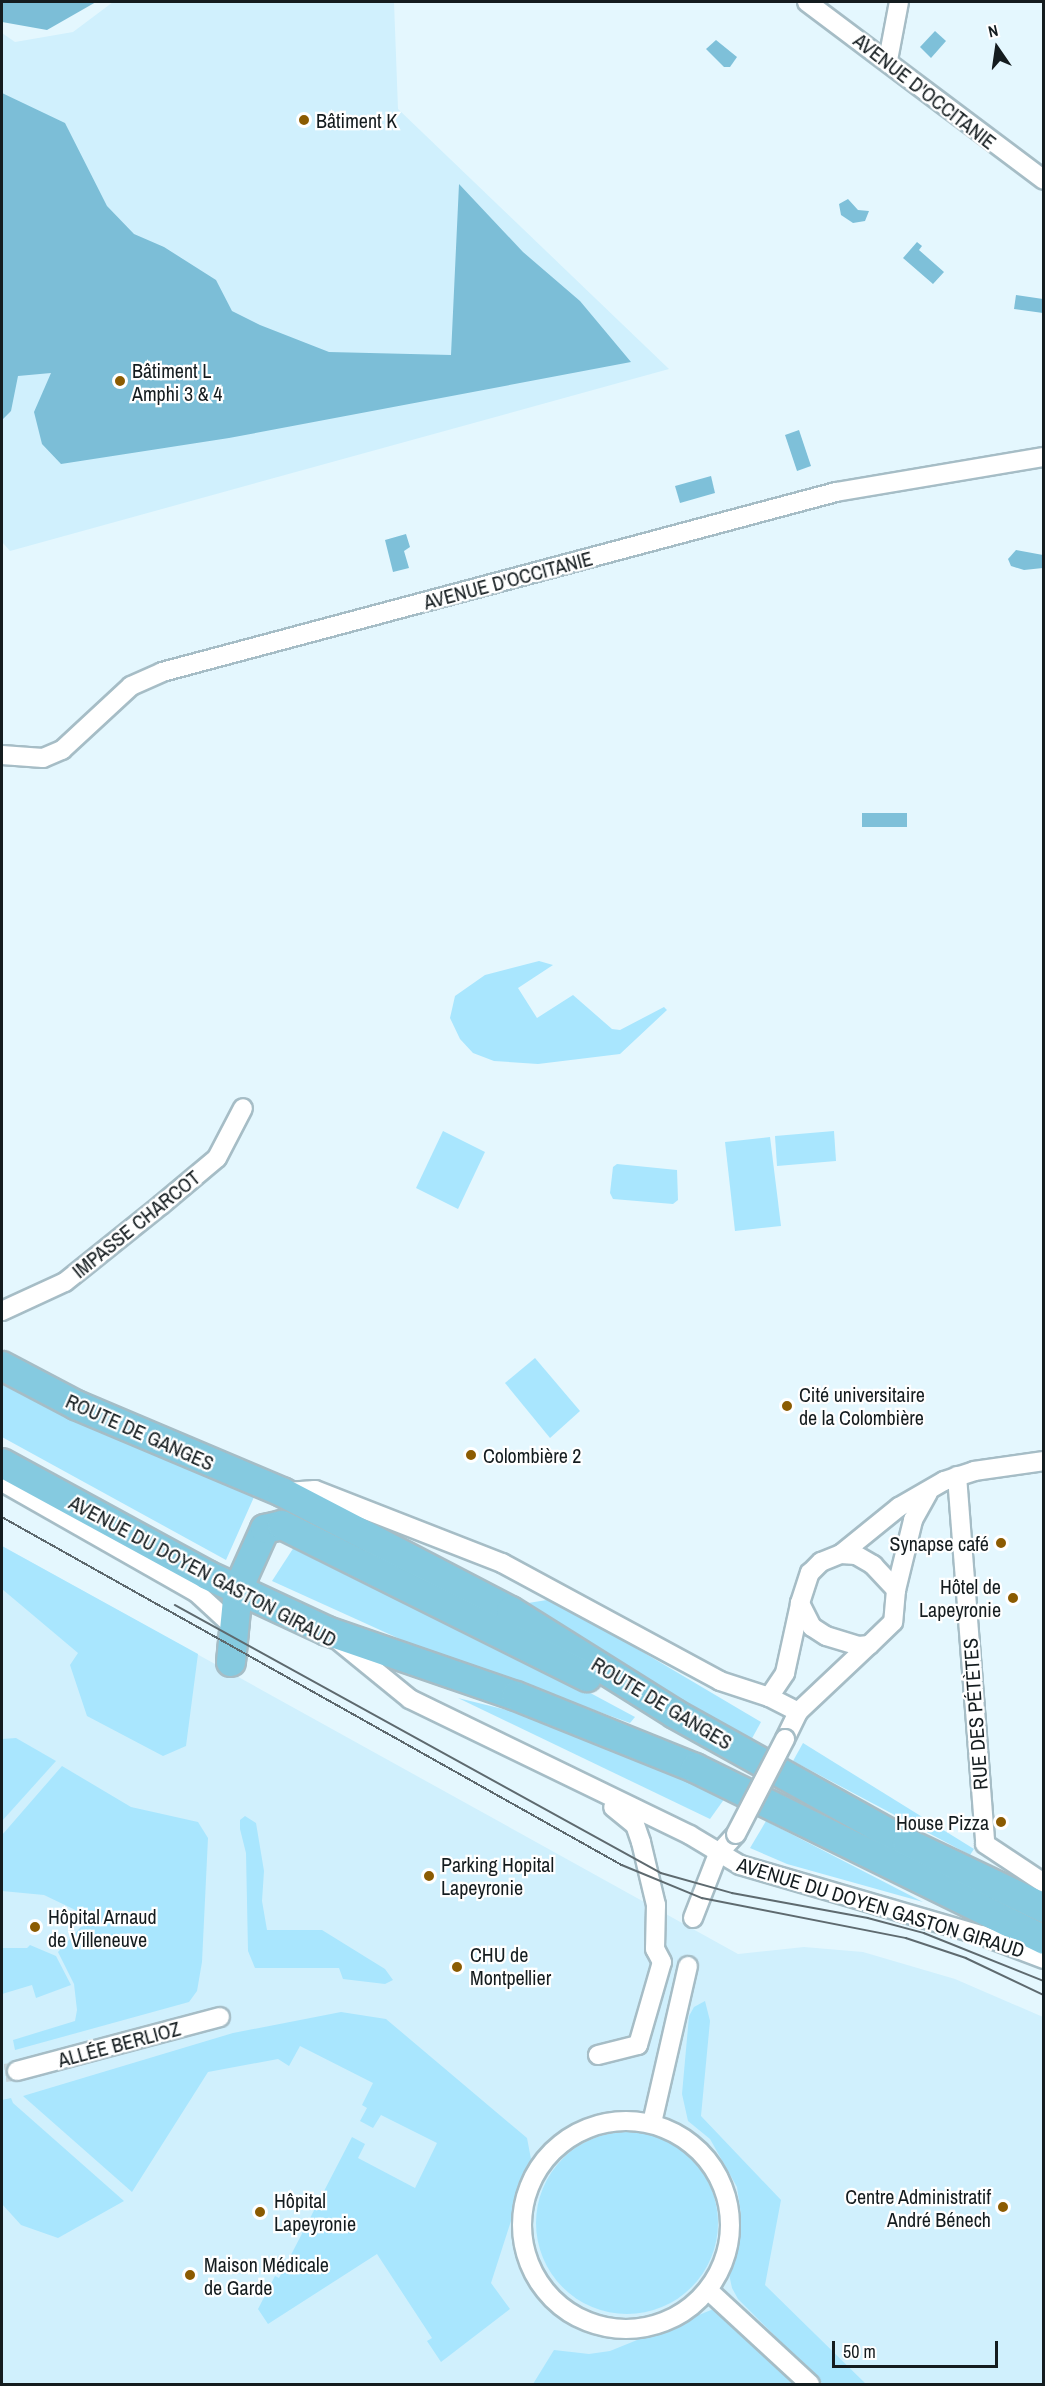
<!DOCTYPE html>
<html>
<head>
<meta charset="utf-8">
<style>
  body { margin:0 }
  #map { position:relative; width:1045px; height:2386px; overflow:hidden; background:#e4f7fe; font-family:"Archivo Narrow",sans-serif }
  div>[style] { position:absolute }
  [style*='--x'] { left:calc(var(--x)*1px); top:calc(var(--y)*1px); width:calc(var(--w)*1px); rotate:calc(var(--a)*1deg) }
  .built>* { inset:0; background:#d0f0fd }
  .green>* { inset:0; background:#a9e6fe }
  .round { border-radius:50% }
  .forest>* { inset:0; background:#7cbed7 }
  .water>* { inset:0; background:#7ec0d9 }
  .minor-tunnel>* { height:18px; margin-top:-9px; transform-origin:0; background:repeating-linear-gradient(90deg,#c5d6dd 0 18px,transparent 0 27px) }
  .roads { filter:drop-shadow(2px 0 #a6bdc6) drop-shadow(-2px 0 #a6bdc6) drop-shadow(0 2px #a6bdc6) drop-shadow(0 -2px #a6bdc6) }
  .minor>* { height:18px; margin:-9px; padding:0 9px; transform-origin:9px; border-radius:9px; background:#fff }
  .minor>.ring { margin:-9px; padding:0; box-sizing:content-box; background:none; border:18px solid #fff; border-radius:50% }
  .primary>* { height:28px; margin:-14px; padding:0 14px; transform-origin:14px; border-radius:14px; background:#85cae0 }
  .tram>* { height:1.5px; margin:-0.75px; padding:0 0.75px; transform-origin:0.75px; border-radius:0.75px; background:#5e6a6f }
  .bridges { filter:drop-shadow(2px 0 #a6bdc6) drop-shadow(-2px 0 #a6bdc6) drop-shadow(0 2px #a6bdc6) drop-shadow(0 -2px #a6bdc6) }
  .minor-bridge>* { height:18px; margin:-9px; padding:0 9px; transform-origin:9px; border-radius:9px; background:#fff }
  .dots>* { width:16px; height:16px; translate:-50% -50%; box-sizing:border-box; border:3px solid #fff; border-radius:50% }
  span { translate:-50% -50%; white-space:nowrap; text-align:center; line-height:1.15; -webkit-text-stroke:4.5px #fff; paint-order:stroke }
  .street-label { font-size:20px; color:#141c1f }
  .poi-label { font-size:20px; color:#141c1f }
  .left { translate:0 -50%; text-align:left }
  .right { translate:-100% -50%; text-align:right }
  .frame { position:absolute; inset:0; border:3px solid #141c1f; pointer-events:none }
  .north { position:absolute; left:967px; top:18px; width:60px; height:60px; -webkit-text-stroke:4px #fff; paint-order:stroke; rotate:347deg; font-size:16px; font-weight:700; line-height:24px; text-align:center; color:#141c1f }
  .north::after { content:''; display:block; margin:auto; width:21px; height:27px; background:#141c1f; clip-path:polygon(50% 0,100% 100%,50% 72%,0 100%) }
  .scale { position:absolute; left:832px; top:2341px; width:166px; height:27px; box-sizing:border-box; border:3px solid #141c1f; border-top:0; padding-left:8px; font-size:18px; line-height:21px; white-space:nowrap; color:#141c1f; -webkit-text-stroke:4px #fff; paint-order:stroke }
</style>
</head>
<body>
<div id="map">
  <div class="built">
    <div style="clip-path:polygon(113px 2px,394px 2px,398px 109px,669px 369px,10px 551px,2px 542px,2px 33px,15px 42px,73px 32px)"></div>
    <div style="clip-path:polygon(2px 1546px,738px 1954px,804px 1947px,863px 1952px,955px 1979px,1043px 2017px,1043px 2384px,2px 2384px)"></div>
  </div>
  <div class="green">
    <div style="clip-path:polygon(539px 961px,553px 965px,518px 988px,537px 1018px,573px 995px,612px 1029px,620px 1030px,664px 1007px,667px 1010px,620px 1054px,538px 1064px,494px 1061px,473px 1053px,460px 1039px,450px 1018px,455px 996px,485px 975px)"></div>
    <div style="clip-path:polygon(443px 1131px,485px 1152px,458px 1209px,416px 1188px)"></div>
    <div style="clip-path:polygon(834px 1131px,836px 1161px,777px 1166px,775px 1136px)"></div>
    <div style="clip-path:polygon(770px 1137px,781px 1226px,735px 1231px,725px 1142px)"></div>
    <div style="clip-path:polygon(617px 1164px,677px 1170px,678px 1200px,673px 1204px,613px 1199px,610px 1193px,613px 1167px)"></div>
    <div style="clip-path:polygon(535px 1358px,580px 1411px,550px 1438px,505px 1383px)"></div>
    <div style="clip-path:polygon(2px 1379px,76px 1418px,254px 1497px,226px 1560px,2px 1437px)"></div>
    <div style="clip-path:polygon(296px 1544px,501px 1645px,635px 1717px,630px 1723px,411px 1644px,272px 1581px)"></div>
    <div style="clip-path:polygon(2px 1546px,198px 1654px,186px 1746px,163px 1756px,87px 1716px,70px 1665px,78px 1653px,2px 1589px)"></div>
    <div style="clip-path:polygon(553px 1599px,761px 1722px,750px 1742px,522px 1604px)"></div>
    <div style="clip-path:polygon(458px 1698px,539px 1718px,725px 1798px,710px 1819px)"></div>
    <div style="clip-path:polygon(16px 1738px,56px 1761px,2px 1821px,2px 1739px)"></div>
    <div style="clip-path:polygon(803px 1743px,974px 1849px,970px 1855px,793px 1761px)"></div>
    <div style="clip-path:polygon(62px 1766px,131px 1807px,198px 1822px,208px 1838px,202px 1962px,197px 1991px,189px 2002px,15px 2050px,13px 2040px,75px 2021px,77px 2010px,74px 1984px,58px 1952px,90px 1917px,44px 1895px,2px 1891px,2px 1835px)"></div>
    <div style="clip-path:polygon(245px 1816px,256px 1823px,264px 1871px,262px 1901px,267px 1930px,322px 1930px,385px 1969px,393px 1980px,385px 1984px,343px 1979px,339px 1968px,255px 1968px,248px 1951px,246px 1853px,240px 1829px,240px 1820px)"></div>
    <div style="clip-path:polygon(766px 1821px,923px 1902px,787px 1864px,750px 1848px)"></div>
    <div style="clip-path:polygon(30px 1945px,56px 1956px,71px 1985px,36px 1998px,32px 1985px,2px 1994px,2px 1948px,27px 1948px)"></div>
    <div style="clip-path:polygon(705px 2001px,710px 2021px,701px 2116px,781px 2200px,765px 2285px,866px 2384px,823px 2384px,738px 2299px,732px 2288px,729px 2274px,741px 2215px,737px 2187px,710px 2139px,688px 2121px,682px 2094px,689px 2016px,694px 2007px)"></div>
    <div style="clip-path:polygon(341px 2012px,386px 2019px,527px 2138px,531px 2159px,491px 2283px,510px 2309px,441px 2362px,427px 2341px,432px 2338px,377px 2254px,268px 2324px,258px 2309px,275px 2276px,279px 2278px,352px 2137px,365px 2144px,358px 2158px,415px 2188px,437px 2143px,381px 2115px,373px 2128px,360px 2121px,367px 2108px,362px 2105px,373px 2083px,300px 2046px,289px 2066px,278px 2059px,208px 2072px,132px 2192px,23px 2096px,233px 2033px)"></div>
    <div style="clip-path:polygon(11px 2098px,13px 2103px,124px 2201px,58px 2238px,21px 2225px,2px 2204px,2px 2100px)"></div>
    <div class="round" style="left:536px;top:2132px;width:182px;height:182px"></div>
    <div style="clip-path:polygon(716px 2308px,796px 2384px,533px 2384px,554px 2350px,589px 2354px,610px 2351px)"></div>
  </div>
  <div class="forest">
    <div style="clip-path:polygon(2px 2px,96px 2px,47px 30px,2px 22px)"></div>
    <div style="clip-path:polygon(2px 93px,65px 123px,107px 206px,134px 234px,164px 247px,216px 280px,232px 311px,260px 325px,329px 352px,451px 355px,459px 184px,523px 252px,580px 301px,631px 362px,229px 438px,61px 464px,42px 444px,34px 412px,51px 373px,18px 376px,11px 411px,2px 420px)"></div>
  </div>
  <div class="water">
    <div style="clip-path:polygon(935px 31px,946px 41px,931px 58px,920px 47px)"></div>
    <div style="clip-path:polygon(716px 40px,737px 57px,730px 67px,724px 67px,706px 49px)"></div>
    <div style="clip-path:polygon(848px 199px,858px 210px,869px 211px,865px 221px,853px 223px,841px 215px,839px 204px)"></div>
    <div style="clip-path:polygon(917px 242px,922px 246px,919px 250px,944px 272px,933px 284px,903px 258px)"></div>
    <div style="clip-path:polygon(1016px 295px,1043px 299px,1043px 313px,1014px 309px)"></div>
    <div style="clip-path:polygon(799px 430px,811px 466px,797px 471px,785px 435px)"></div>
    <div style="clip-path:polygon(711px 476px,715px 493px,680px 503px,675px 486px)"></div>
    <div style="clip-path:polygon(406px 534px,410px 547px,404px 551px,409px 568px,393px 572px,385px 540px)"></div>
    <div style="clip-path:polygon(1016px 550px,1043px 555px,1043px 568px,1024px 570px,1011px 566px,1008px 559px)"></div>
    <div style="clip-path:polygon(862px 813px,907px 813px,907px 827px,862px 827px)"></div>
  </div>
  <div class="minor-tunnel">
    <div style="--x:5;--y:2073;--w:12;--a:-9"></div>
  </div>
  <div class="roads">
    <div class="minor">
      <div style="--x:807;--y:2;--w:296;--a:36.9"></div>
      <div style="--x:888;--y:60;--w:59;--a:-79.3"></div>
      <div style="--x:2;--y:755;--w:41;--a:4.2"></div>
      <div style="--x:43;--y:758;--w:21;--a:-23"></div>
      <div style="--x:62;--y:750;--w:94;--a:-42.8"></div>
      <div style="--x:131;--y:686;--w:34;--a:-24"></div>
      <div style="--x:162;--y:672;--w:698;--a:-14.95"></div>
      <div style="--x:836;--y:492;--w:211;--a:-9.6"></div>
      <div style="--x:2;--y:1311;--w:69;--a:-24.7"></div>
      <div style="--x:65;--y:1282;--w:123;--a:-38.7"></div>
      <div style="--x:161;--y:1205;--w:73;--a:-40"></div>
      <div style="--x:217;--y:1158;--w:56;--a:-62.5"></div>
      <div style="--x:957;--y:1476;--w:369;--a:85.6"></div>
      <div style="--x:985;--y:1844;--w:71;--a:33.5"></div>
      <div style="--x:2;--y:1482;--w:224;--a:29.6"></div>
      <div style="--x:197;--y:1593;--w:52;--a:42.6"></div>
      <div style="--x:286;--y:1492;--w:29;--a:-4"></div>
      <div style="--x:315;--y:1490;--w:201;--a:21.3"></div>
      <div style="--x:502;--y:1563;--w:248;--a:28.4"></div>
      <div style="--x:720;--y:1681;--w:52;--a:18.1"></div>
      <div style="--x:769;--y:1697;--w:33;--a:27"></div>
      <div style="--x:841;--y:1554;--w:15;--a:4"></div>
      <div style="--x:856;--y:1555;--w:20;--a:30"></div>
      <div style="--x:873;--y:1565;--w:34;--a:47"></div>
      <div style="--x:896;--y:1590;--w:32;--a:95"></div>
      <div style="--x:893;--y:1622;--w:33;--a:136"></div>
      <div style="--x:869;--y:1645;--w:10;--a:174"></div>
      <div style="--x:859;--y:1646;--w:34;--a:-163"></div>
      <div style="--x:826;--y:1636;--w:17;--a:-147"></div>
      <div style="--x:812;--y:1627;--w:27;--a:-117"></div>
      <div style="--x:800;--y:1603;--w:32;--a:-72"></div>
      <div style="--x:810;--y:1573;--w:16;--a:-45"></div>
      <div style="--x:821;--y:1562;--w:22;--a:-22"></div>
      <div style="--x:841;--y:1554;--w:75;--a:-39"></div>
      <div style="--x:899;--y:1507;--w:52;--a:-30"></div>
      <div style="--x:944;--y:1481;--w:32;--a:-18"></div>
      <div style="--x:974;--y:1471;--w:71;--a:-8.1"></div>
      <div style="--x:896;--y:1590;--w:72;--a:-76.3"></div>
      <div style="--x:913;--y:1520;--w:31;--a:-61"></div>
      <div style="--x:340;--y:1642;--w:90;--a:39.2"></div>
      <div style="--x:410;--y:1699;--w:311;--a:25.9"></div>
      <div style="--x:690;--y:1835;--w:58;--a:31"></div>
      <div style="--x:740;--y:1865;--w:251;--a:16.2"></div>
      <div style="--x:981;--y:1935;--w:67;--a:20.9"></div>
      <div style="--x:769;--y:1697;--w:29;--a:-56"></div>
      <div style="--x:785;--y:1673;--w:71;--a:-77.7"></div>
      <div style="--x:785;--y:1739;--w:30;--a:-64"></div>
      <div style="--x:798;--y:1712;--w:98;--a:-43.3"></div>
      <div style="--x:693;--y:1918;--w:69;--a:-68.7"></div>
      <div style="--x:718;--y:1854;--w:27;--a:-48"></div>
      <div style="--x:598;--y:2055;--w:41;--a:-14"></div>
      <div style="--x:638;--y:2045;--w:86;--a:-73.9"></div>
      <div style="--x:662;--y:1962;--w:15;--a:-118"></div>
      <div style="--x:655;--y:1949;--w:44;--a:-88.7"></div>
      <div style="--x:656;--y:1905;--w:65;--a:-103.4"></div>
      <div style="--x:641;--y:1842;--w:18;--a:-109"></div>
      <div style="--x:635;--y:1825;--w:28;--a:-141"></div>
      <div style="--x:17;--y:2071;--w:210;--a:-14.9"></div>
      <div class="ring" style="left:522px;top:2121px;width:190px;height:190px"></div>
      <div style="--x:652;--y:2123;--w:161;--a:-77.1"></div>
      <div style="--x:708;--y:2290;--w:139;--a:42.7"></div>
    </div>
    <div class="primary">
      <div style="--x:2;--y:1366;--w:84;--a:27.8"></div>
      <div style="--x:76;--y:1405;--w:224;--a:22.9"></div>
      <div style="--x:282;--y:1492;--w:258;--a:27.5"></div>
      <div style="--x:511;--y:1611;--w:194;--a:32.1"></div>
      <div style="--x:675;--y:1714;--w:265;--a:29.1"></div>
      <div style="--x:907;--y:1843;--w:152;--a:25.4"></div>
      <div style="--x:2;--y:1463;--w:234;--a:28.6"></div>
      <div style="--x:207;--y:1575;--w:132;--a:25"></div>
      <div style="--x:327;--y:1631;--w:200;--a:19"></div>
      <div style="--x:516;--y:1696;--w:193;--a:21.9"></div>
      <div style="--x:695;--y:1768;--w:389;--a:26.2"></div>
      <div style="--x:231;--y:1662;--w:73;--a:-84.5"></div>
      <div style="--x:238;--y:1589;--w:66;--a:-65.8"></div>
      <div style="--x:265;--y:1529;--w:17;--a:-13"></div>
      <div style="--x:282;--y:1525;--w:341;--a:26.5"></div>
    </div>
  </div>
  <div class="tram">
    <div style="--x:2;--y:1517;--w:711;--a:29.31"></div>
    <div style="--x:622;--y:1865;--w:87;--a:22.4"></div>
    <div style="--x:702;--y:1898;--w:208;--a:11.1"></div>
    <div style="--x:906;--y:1938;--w:63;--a:18.4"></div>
    <div style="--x:966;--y:1958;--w:86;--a:25.4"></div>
    <div style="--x:175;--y:1605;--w:555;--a:28.87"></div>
    <div style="--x:661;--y:1873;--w:74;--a:15.7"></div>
    <div style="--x:732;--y:1893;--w:138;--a:10.4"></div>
    <div style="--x:868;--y:1918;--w:58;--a:15"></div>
    <div style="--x:924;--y:1933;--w:129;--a:21.8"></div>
  </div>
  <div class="bridges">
    <div class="minor-bridge">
      <div style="--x:736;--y:1834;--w:107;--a:-62.7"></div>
    </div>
  </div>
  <div class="dots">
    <div style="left:304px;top:120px;background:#8b5b01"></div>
    <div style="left:120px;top:381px;background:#8b5b01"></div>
    <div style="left:787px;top:1406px;background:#8b5b01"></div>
    <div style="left:471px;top:1455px;background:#8b5b01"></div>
    <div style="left:1001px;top:1543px;background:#8b5b01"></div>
    <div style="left:1013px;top:1598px;background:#8b5b01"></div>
    <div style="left:1001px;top:1822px;background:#8b5b01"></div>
    <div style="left:429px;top:1876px;background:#8b5b01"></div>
    <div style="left:35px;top:1927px;background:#8b5b01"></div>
    <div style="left:457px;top:1967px;background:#8b5b01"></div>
    <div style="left:1003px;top:2207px;background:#8b5b01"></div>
    <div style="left:260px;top:2212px;background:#8b5b01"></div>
    <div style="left:190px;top:2275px;background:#8b5b01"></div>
  </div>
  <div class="street-label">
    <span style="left:925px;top:91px;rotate:38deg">AVENUE D'OCCITANIE</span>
    <span style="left:508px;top:580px;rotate:-15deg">AVENUE D'OCCITANIE</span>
    <span style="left:136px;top:1224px;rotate:-39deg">IMPASSE CHARCOT</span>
    <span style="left:140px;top:1432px;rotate:24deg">ROUTE DE GANGES</span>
    <span style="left:203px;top:1571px;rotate:28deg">AVENUE DU DOYEN GASTON GIRAUD</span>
    <span style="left:662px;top:1703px;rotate:31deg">ROUTE DE GANGES</span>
    <span style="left:975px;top:1714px;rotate:-94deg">RUE DES PÉTÈTES</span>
    <span style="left:881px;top:1907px;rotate:17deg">AVENUE DU DOYEN GASTON GIRAUD</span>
    <span style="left:119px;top:2044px;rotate:-15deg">ALLÉE BERLIOZ</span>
  </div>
  <div class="poi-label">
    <span class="left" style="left:316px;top:120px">Bâtiment K</span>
    <span class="left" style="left:132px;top:382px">Bâtiment L<br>Amphi 3 &amp; 4</span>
    <span class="left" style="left:799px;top:1406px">Cité universitaire<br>de la Colombière</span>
    <span class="left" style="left:483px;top:1455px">Colombière 2</span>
    <span class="right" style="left:989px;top:1543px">Synapse café</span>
    <span class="right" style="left:1001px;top:1598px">Hôtel de<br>Lapeyronie</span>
    <span class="right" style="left:989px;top:1822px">House Pizza</span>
    <span class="left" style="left:441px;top:1876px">Parking Hopital<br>Lapeyronie</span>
    <span class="left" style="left:48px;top:1928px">Hôpital Arnaud<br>de Villeneuve</span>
    <span class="left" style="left:470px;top:1966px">CHU de<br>Montpellier</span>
    <span class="right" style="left:991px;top:2208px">Centre Administratif<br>André Bénech</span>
    <span class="left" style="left:274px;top:2212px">Hôpital<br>Lapeyronie</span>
    <span class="left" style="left:204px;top:2276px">Maison Médicale<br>de Garde</span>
  </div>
  <div class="frame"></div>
  <div class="north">N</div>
  <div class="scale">50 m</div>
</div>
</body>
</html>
